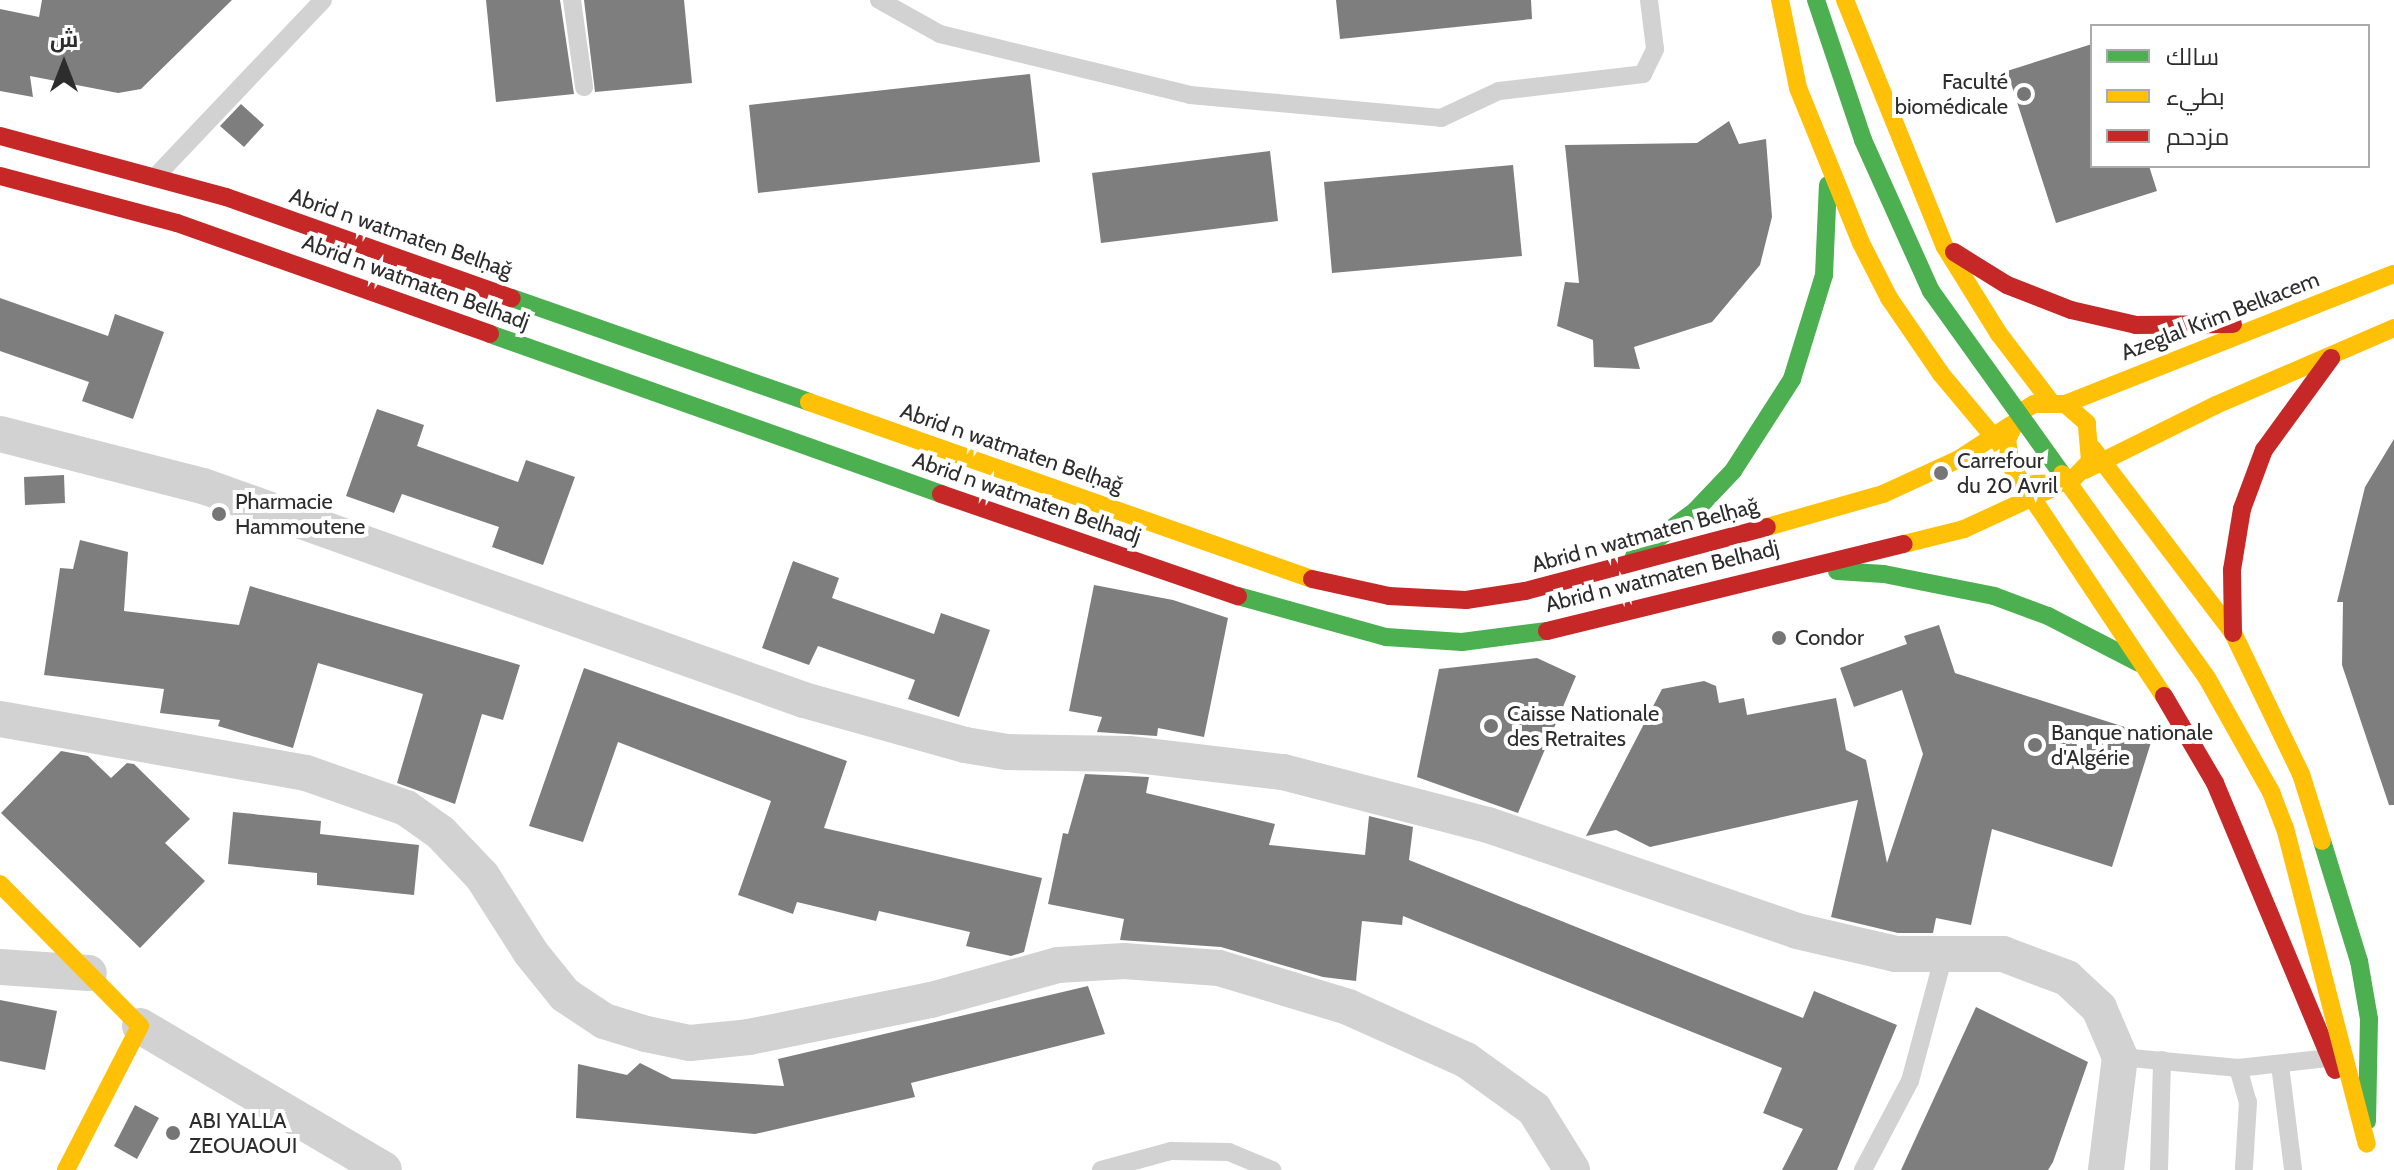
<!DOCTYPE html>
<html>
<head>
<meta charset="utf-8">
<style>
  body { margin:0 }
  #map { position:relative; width:2394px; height:1170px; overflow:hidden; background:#fff; font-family:Cabin,Cairo,sans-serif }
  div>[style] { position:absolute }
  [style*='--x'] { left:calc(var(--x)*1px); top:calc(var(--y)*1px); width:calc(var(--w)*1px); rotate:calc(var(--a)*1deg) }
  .building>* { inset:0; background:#7e7e7e }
  .lane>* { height:18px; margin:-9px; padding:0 9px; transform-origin:9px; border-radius:9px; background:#d2d2d2 }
  .street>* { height:36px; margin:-18px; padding:0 18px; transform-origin:18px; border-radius:18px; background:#d2d2d2 }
  .fast>* { height:18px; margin:-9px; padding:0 9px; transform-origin:9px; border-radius:9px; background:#4caf50 }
  .slow>* { height:18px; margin:-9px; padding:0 9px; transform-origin:9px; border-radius:9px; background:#ffc107 }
  .jam>* { height:18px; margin:-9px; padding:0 9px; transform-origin:9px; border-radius:9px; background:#c62828 }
  .fast-bridge>* { height:18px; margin:-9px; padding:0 9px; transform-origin:9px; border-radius:9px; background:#4caf50 }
  .slow-bridge>* { height:18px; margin:-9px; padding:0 9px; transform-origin:9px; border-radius:9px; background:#ffc107 }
  .dots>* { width:22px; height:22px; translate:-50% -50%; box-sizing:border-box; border:4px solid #fff; border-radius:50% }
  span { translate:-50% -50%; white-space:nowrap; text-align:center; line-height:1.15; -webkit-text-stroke:8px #fff; paint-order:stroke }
  .poi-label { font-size:22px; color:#2d2d2d }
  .right { translate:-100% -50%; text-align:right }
  .left { translate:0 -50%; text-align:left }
  .street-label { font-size:22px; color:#2d2d2d }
  .legend { position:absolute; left:2090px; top:24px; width:280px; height:144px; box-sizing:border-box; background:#fff; border:2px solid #ababab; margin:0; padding:10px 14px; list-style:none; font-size:24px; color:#2d2d2d }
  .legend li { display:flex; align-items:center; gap:16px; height:40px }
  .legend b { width:40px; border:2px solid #ababab }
  .north { position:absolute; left:24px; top:24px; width:80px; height:80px; -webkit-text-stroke:6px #fff; paint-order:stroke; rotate:0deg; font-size:22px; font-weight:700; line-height:32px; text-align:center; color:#2d2d2d }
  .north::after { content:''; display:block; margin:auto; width:28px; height:36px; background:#2d2d2d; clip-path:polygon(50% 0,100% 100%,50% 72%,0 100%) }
</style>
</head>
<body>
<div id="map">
  <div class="building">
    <div style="clip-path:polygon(42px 0,232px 0,141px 89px,118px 93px,30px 76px,33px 97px,0 91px,0 9px,39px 17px)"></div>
    <div style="clip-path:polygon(486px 0,560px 0,574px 94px,496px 102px)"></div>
    <div style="clip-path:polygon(584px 0,684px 0,692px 83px,595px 92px)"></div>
    <div style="clip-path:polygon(1336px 0,1531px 0,1532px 19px,1340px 39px)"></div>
    <div style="clip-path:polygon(2092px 44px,2092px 166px,2149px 166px,2157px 191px,2056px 223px,2007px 71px)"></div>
    <div style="clip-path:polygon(1030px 74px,1040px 162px,758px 193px,749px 105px)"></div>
    <div style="clip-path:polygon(241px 104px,264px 125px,244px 147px,220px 126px)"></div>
    <div style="clip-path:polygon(1729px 121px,1739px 144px,1766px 139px,1772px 217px,1760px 265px,1712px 322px,1634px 347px,1640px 369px,1594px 367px,1593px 340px,1557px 326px,1565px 282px,1579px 283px,1565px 145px,1697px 143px)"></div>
    <div style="clip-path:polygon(1270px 151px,1278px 221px,1101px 243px,1092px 173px)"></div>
    <div style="clip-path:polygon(1513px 165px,1522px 256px,1332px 273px,1324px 182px)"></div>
    <div style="clip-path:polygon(0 298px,108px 336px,115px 314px,164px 332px,133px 419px,82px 401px,89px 382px,0 351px)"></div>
    <div style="clip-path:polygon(377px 409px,424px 425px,417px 446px,518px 482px,526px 460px,575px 477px,543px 565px,492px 547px,499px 527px,402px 494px,394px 513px,346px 496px)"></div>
    <div style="clip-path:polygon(2394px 439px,2394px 805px,2389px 805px,2342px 665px,2343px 602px,2337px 602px,2365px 487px)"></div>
    <div style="clip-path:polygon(64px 475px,65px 503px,25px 505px,24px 477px)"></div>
    <div style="clip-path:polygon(80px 540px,128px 552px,124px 611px,239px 625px,250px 586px,520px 665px,503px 720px,482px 714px,455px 804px,397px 783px,423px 694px,318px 663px,293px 748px,218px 726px,220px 720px,160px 713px,164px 689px,44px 675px,60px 568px,73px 569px)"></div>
    <div style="clip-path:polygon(793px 561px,839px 578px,832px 598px,934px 634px,941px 613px,990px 630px,959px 717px,908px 699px,915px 680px,818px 646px,809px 665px,762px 648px)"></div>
    <div style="clip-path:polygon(1094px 585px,1173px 600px,1228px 618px,1204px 737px,1158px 728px,1157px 736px,1097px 732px,1102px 717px,1069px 711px)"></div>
    <div style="clip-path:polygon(1939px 625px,1955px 673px,2153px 736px,2112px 867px,1992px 829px,1971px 925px,1936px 918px,1933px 933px,1898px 933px,1831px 917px,1858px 800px,1650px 847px,1616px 830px,1586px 836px,1662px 689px,1704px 681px,1716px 686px,1719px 703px,1744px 698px,1747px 715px,1836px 698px,1846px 750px,1866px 760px,1887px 863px,1923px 754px,1902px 690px,1854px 707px,1840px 668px,1907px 644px,1904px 636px)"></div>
    <div style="clip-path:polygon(1537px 658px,1576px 676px,1518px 813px,1417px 777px,1439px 669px)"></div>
    <div style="clip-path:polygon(584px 668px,847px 761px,824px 828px,1042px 878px,1024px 952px,1011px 956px,966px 946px,970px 932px,879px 911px,876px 921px,797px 902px,793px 914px,738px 895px,771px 801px,618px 742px,583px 842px,529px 826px)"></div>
    <div style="clip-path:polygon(61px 751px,88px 756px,111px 778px,127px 763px,134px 764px,190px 819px,165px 843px,205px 881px,140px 948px,1px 813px)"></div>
    <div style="clip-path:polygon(1085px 774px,1149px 777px,1146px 793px,1275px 824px,1269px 845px,1365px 855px,1369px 816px,1413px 827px,1409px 860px,1803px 1018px,1814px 991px,1897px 1025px,1837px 1170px,1782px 1170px,1803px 1129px,1763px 1113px,1782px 1068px,1403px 916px,1402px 925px,1362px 921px,1356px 981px,1323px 977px,1221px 947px,1120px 940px,1124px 919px,1048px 904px,1063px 833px,1068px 834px)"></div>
    <div style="clip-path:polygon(233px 812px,321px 821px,320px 834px,419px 845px,414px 895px,317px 885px,317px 873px,228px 864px)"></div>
    <div style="clip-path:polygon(1088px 986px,1105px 1034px,911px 1083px,915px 1097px,755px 1134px,576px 1118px,578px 1064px,627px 1075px,640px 1063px,672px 1079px,784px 1086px,778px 1059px)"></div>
    <div style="clip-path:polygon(0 1000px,57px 1011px,45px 1070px,0 1061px)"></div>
    <div style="clip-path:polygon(1976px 1007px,2088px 1062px,2053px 1162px,2048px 1170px,1901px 1170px)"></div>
    <div style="clip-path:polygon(135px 1105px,159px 1118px,137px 1159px,114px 1146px)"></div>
  </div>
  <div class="lane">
    <div style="--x:572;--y:0;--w:88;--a:82.1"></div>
    <div style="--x:879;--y:0;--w:70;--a:29.1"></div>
    <div style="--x:940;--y:34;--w:257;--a:13.7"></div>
    <div style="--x:1190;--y:95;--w:252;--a:5.2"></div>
    <div style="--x:1441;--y:118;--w:64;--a:-25"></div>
    <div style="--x:1499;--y:91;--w:145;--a:-6.7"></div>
    <div style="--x:1643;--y:74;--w:28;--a:-64"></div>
    <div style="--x:1655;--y:49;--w:49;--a:-97"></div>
    <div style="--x:157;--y:175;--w:241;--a:-46.5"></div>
    <div style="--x:2120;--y:1057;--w:119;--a:5.3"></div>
    <div style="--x:2238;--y:1068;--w:35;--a:74"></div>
    <div style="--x:2248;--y:1102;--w:66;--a:93.5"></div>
    <div style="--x:2280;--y:1065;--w:106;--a:82.9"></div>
    <div style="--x:2238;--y:1068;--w:92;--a:-6.3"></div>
    <div style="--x:1101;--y:1170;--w:73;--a:-15.2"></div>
    <div style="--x:1171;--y:1151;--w:58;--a:1"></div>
    <div style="--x:1229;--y:1152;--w:47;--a:22.7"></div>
    <div style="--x:1863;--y:1170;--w:101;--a:-62.2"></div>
    <div style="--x:1910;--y:1081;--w:135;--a:-74.9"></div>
    <div style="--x:2159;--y:1170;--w:110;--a:-88.4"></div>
  </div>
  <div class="street">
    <div style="--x:0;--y:434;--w:210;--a:14.4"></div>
    <div style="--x:203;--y:486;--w:638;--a:19.6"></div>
    <div style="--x:804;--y:700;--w:167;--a:15.6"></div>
    <div style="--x:965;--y:745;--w:43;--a:9.5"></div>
    <div style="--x:1007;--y:752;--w:122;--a:0.9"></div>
    <div style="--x:1129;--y:754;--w:155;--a:6.7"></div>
    <div style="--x:1283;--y:772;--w:212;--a:14.5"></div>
    <div style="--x:1488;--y:825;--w:327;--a:18.9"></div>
    <div style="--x:1797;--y:931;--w:102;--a:13.1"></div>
    <div style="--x:1896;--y:954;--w:107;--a:0"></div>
    <div style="--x:2003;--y:954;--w:68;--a:20.6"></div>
    <div style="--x:2067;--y:978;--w:44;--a:43.2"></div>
    <div style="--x:2099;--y:1008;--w:53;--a:66.8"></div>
    <div style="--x:2120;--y:1057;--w:114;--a:97.1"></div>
    <div style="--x:0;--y:719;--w:311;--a:10"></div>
    <div style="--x:306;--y:773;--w:106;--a:19.3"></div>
    <div style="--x:406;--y:808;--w:43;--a:35.5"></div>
    <div style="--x:441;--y:833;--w:59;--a:46.4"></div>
    <div style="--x:482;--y:876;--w:91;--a:57.5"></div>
    <div style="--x:531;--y:953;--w:54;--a:51"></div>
    <div style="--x:565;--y:995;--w:47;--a:33.7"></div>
    <div style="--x:604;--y:1021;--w:44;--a:17.2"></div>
    <div style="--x:646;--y:1034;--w:45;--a:11.6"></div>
    <div style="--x:690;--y:1043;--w:59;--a:-5.8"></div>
    <div style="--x:749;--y:1037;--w:186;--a:-11.5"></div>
    <div style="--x:931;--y:1000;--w:132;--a:-15.4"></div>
    <div style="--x:1058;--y:965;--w:66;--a:-3.5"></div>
    <div style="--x:1124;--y:961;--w:95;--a:4.2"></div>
    <div style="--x:1219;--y:968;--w:135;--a:16.8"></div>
    <div style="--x:1348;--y:1007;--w:129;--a:24.2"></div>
    <div style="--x:1466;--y:1060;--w:84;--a:35.8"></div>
    <div style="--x:1534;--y:1109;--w:72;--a:58.1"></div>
    <div style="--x:0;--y:967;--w:89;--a:3.9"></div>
    <div style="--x:140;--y:1026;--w:283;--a:30.5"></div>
  </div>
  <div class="fast">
    <div style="--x:512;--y:298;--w:315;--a:19.3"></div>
    <div style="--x:490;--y:334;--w:479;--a:19.5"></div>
    <div style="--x:1634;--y:556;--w:76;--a:-36.4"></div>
    <div style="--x:1695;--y:511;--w:55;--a:-46.5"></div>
    <div style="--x:1733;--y:471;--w:109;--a:-57.3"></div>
    <div style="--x:1792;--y:379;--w:109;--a:-72.9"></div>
    <div style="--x:1824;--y:275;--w:90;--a:-87.5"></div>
    <div style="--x:1837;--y:571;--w:47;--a:3.7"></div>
    <div style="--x:1884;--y:574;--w:112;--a:11.3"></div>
    <div style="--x:1994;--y:596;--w:58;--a:20.3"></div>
    <div style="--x:2048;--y:616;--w:102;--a:27.3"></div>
    <div style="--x:1238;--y:596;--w:154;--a:15.5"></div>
    <div style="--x:1386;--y:637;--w:76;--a:3.8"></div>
    <div style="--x:1462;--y:642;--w:86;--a:-7.4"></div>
    <div style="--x:2322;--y:841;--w:126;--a:72.9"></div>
    <div style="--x:2359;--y:961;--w:59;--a:80.2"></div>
    <div style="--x:2369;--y:1019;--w:102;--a:91.1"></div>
  </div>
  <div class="slow">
    <div style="--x:1780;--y:0;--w:90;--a:78.4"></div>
    <div style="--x:1798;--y:88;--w:167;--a:67.9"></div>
    <div style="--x:1861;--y:243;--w:62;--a:63"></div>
    <div style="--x:1889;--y:298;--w:92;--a:55.6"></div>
    <div style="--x:1941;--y:374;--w:104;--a:50.1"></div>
    <div style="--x:1845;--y:0;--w:266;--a:68"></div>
    <div style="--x:1945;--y:247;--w:102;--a:58.2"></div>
    <div style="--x:1999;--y:334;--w:84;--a:52.7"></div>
    <div style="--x:809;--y:402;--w:533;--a:19.39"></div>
    <div style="--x:2065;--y:404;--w:354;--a:-21.6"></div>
    <div style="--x:2093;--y:449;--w:231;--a:52.7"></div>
    <div style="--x:2233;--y:633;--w:157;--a:64.3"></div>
    <div style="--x:2301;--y:774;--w:70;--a:72.6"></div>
    <div style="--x:2085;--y:470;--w:146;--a:-26.4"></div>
    <div style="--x:2216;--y:405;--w:194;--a:-23.4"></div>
    <div style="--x:2033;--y:484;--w:36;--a:-2"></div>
    <div style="--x:2069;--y:483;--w:30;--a:-46"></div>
    <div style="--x:2090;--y:461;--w:38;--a:-95"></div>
    <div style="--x:2087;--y:423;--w:29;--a:-139"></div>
    <div style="--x:2065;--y:404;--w:31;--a:180"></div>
    <div style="--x:2034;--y:404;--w:15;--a:148"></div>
    <div style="--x:2021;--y:412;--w:30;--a:117"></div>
    <div style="--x:2007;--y:439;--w:27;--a:82"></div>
    <div style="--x:2011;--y:466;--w:276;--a:56.4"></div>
    <div style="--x:1767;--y:527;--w:121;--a:-15.9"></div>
    <div style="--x:1883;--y:494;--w:84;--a:-24.7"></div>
    <div style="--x:1959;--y:459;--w:62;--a:-33.2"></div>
    <div style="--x:1904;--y:544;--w:62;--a:-14"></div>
    <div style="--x:1964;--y:529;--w:100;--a:-24.8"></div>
    <div style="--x:0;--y:884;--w:199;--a:45.4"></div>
    <div style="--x:140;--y:1026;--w:162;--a:117.2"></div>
  </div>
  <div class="jam">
    <div style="--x:0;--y:136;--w:234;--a:15.1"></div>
    <div style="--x:226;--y:197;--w:303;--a:19.5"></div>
    <div style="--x:0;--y:176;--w:183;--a:14.9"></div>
    <div style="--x:177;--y:223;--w:332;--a:19.5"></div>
    <div style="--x:1954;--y:252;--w:62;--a:31.9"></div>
    <div style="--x:2007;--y:285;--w:69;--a:21.3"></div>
    <div style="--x:2071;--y:310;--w:67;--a:13"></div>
    <div style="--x:2136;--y:325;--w:97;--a:-0.6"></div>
    <div style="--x:941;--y:494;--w:314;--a:19"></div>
    <div style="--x:1312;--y:579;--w:79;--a:12.4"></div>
    <div style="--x:1389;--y:596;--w:77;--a:3"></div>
    <div style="--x:1466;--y:600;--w:60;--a:-8.7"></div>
    <div style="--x:1525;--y:591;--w:250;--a:-14.8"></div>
    <div style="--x:1547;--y:631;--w:367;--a:-13.7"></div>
    <div style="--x:2233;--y:633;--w:63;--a:-90.9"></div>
    <div style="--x:2232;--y:570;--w:62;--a:-80.7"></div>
    <div style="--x:2242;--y:509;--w:63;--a:-69.6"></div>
    <div style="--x:2264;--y:450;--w:114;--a:-53.9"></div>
    <div style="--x:2164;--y:696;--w:101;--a:59.6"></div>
    <div style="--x:2215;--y:783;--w:311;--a:67.3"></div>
  </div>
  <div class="fast-bridge">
    <div style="--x:1816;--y:0;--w:148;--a:71.4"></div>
    <div style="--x:1863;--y:140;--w:166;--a:65.8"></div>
    <div style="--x:1931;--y:291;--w:225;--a:54.4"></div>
  </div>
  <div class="slow-bridge">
    <div style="--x:2062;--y:474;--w:250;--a:54.6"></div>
    <div style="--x:2207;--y:678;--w:131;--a:60.7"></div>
    <div style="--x:2271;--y:792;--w:39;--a:69"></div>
    <div style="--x:2285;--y:828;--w:326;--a:75.5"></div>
  </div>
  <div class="dots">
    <div style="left:2024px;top:94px;background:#767676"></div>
    <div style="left:1941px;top:473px;background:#767676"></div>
    <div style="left:219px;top:514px;background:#767676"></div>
    <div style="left:1779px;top:638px;background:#767676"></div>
    <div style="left:1491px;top:726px;background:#767676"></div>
    <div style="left:2035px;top:745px;background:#767676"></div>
    <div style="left:173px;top:1133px;background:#767676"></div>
  </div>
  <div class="poi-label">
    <span class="right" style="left:2008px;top:94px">Faculté<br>biomédicale</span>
    <span class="left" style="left:1957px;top:473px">Carrefour<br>du 20 Avril</span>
    <span class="left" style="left:235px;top:514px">Pharmacie<br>Hammoutene</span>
    <span class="left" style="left:1795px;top:638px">Condor</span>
    <span class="left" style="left:1507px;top:726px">Caisse Nationale<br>des Retraites</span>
    <span class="left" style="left:2051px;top:745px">Banque nationale<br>d'Algérie</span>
    <span class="left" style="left:189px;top:1133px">ABI YALLA<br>ZEOUAOUI</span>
  </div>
  <div class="street-label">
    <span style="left:401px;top:233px;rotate:19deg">Abrid n watmaten Belḥaǧ</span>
    <span style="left:416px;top:282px;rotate:20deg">Abrid n watmaten Belhadj</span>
    <span style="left:2220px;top:316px;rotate:-21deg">Azeglal Krim Belkacem</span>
    <span style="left:1012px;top:448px;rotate:19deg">Abrid n watmaten Belḥaǧ</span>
    <span style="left:1027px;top:498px;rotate:19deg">Abrid n watmaten Belhadj</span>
    <span style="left:1645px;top:535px;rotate:-15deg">Abrid n watmaten Belḥaǧ</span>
    <span style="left:1662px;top:576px;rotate:-14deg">Abrid n watmaten Belhadj</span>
  </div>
  <ul class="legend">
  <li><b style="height:10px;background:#4caf50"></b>سالك</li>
  <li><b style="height:10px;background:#ffc107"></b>بطيء</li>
  <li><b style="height:10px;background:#c62828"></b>مزدحم</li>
  </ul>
  <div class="north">ش</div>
</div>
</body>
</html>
